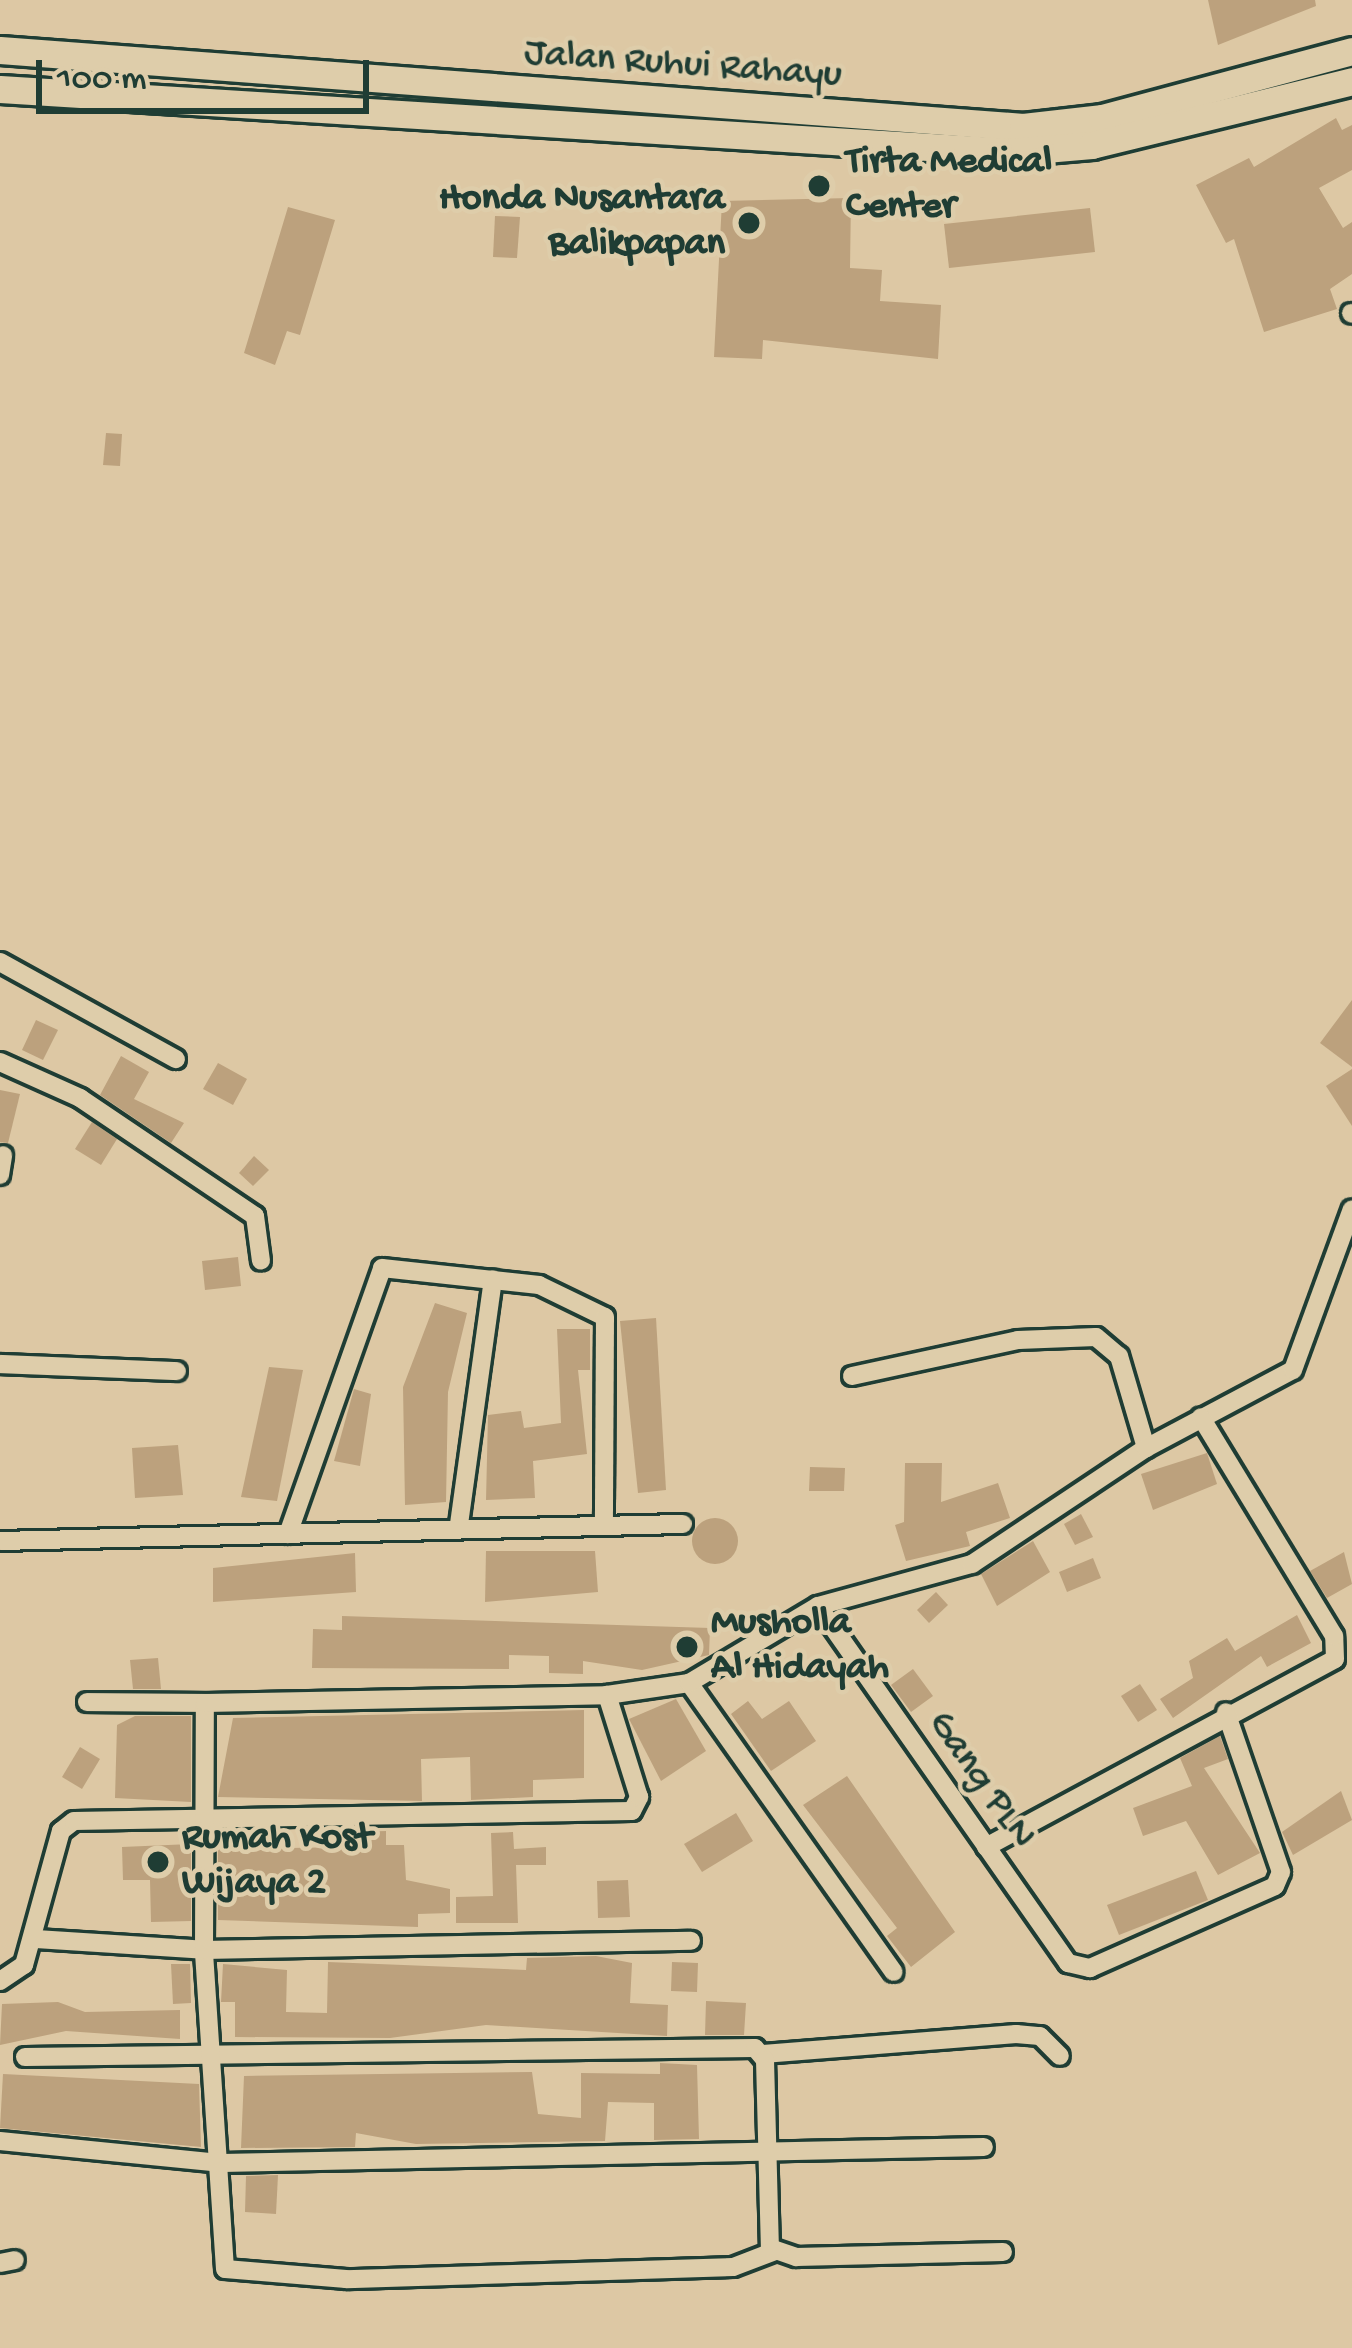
<!DOCTYPE html>
<html>
<head>
<meta charset="utf-8">
<style>
  body { margin:0 }
  #map { position:relative; width:1352px; height:2348px; overflow:hidden; background:#ddc8a4; font-family:"Gochi Hand",sans-serif }
  div>[style] { position:absolute }
  [style*='--x'] { left:calc(var(--x)*1px); top:calc(var(--y)*1px); width:calc(var(--w)*1px); rotate:calc(var(--a)*1deg) }
  .building>* { inset:0; background:#bca17d }
  .round { border-radius:50% }
  .roads { filter:drop-shadow(3px 0 #1f3d34) drop-shadow(-3px 0 #1f3d34) drop-shadow(0 3px #1f3d34) drop-shadow(0 -3px #1f3d34) }
  .minor>* { height:18px; margin:-9px; padding:0 9px; transform-origin:9px; border-radius:9px; background:#decdaa }
  .secondary>* { height:27px; margin:-13.5px; padding:0 13.5px; transform-origin:13.5px; border-radius:13.5px; background:#decdaa }
  .dots>* { width:33px; height:33px; translate:-50% -50%; box-sizing:border-box; border:6px solid #decdaa; border-radius:50% }
  span { translate:-50% -50%; white-space:nowrap; text-align:center; line-height:1.15; -webkit-text-stroke:9px #decdaa; paint-order:stroke }
  .street-label { font-size:39px; color:#1f3d34 }
  .poi-label { font-size:39px; color:#1f3d34; font-weight:700 }
  .left { translate:0 -50%; text-align:left }
  .right { translate:-100% -50%; text-align:right }
  .scale { position:absolute; left:36px; top:60px; width:333px; height:54px; box-sizing:border-box; border:6px solid #1f3d34; border-top:0; padding-left:15px; font-size:36px; line-height:42px; white-space:nowrap; color:#1f3d34; -webkit-text-stroke:9px #decdaa; paint-order:stroke }
</style>
</head>
<body>
<div id="map">
  <div class="building">
    <div style="clip-path:polygon(1208px 0,1315px 0,1316px 6px,1218px 45px)"></div>
    <div style="clip-path:polygon(1336px 118px,1342px 130px,1352px 125px,1352px 170px,1319px 188px,1343px 228px,1352px 222px,1352px 274px,1330px 289px,1337px 309px,1264px 332px,1234px 239px,1226px 243px,1196px 185px,1249px 158px,1254px 167px)"></div>
    <div style="clip-path:polygon(851px 198px,850px 268px,882px 270px,880px 301px,941px 305px,938px 359px,763px 340px,762px 359px,714px 357px,722px 201px)"></div>
    <div style="clip-path:polygon(288px 207px,335px 220px,300px 335px,287px 331px,275px 365px,244px 353px)"></div>
    <div style="clip-path:polygon(1090px 208px,1095px 252px,949px 268px,944px 224px)"></div>
    <div style="clip-path:polygon(495px 216px,520px 217px,517px 258px,493px 257px)"></div>
    <div style="clip-path:polygon(106px 433px,122px 434px,120px 466px,103px 465px)"></div>
    <div style="clip-path:polygon(1352px 1000px,1352px 1067px,1320px 1043px)"></div>
    <div style="clip-path:polygon(36px 1020px,58px 1030px,43px 1060px,22px 1050px)"></div>
    <div style="clip-path:polygon(121px 1056px,149px 1072px,134px 1099px,184px 1123px,171px 1143px,100px 1095px)"></div>
    <div style="clip-path:polygon(218px 1063px,247px 1079px,233px 1105px,203px 1089px)"></div>
    <div style="clip-path:polygon(1352px 1069px,1352px 1126px,1326px 1086px)"></div>
    <div style="clip-path:polygon(0 1090px,20px 1094px,8px 1143px,0 1142px)"></div>
    <div style="clip-path:polygon(92px 1122px,117px 1139px,101px 1165px,75px 1149px)"></div>
    <div style="clip-path:polygon(254px 1156px,269px 1170px,253px 1186px,239px 1173px)"></div>
    <div style="clip-path:polygon(238px 1257px,241px 1286px,205px 1290px,202px 1261px)"></div>
    <div style="clip-path:polygon(435px 1303px,467px 1313px,448px 1392px,446px 1502px,405px 1505px,403px 1387px)"></div>
    <div style="clip-path:polygon(656px 1318px,666px 1490px,638px 1493px,620px 1321px)"></div>
    <div style="clip-path:polygon(557px 1329px,590px 1329px,590px 1370px,578px 1370px,587px 1454px,533px 1461px,535px 1498px,486px 1500px,488px 1415px,521px 1411px,524px 1428px,561px 1423px)"></div>
    <div style="clip-path:polygon(269px 1367px,303px 1370px,277px 1501px,241px 1497px)"></div>
    <div style="clip-path:polygon(354px 1389px,371px 1394px,360px 1466px,334px 1461px)"></div>
    <div style="clip-path:polygon(178px 1445px,183px 1495px,135px 1498px,132px 1448px)"></div>
    <div style="clip-path:polygon(1207px 1453px,1217px 1484px,1153px 1510px,1141px 1474px)"></div>
    <div style="clip-path:polygon(905px 1463px,942px 1463px,941px 1502px,998px 1483px,1010px 1518px,966px 1532px,970px 1546px,906px 1561px,895px 1525px,904px 1522px)"></div>
    <div style="clip-path:polygon(810px 1467px,845px 1468px,844px 1491px,809px 1491px)"></div>
    <div style="clip-path:polygon(1081px 1514px,1093px 1537px,1075px 1545px,1064px 1524px)"></div>
    <div class="round" style="left:692px;top:1518px;width:46px;height:46px"></div>
    <div style="clip-path:polygon(1033px 1541px,1050px 1572px,997px 1606px,981px 1574px)"></div>
    <div style="clip-path:polygon(486px 1551px,595px 1551px,598px 1592px,485px 1602px)"></div>
    <div style="clip-path:polygon(1344px 1552px,1352px 1584px,1327px 1598px,1310px 1571px)"></div>
    <div style="clip-path:polygon(355px 1553px,356px 1592px,213px 1602px,213px 1568px)"></div>
    <div style="clip-path:polygon(1093px 1558px,1101px 1578px,1067px 1592px,1059px 1572px)"></div>
    <div style="clip-path:polygon(936px 1592px,948px 1605px,929px 1623px,917px 1610px)"></div>
    <div style="clip-path:polygon(1297px 1615px,1311px 1643px,1267px 1667px,1261px 1656px,1173px 1718px,1160px 1699px,1193px 1678px,1189px 1661px,1227px 1638px,1235px 1651px)"></div>
    <div style="clip-path:polygon(342px 1616px,710px 1628px,709px 1655px,642px 1670px,583px 1661px,583px 1674px,549px 1673px,549px 1656px,509px 1655px,509px 1669px,312px 1668px,313px 1629px,342px 1630px)"></div>
    <div style="clip-path:polygon(158px 1658px,161px 1689px,133px 1689px,130px 1660px)"></div>
    <div style="clip-path:polygon(913px 1669px,933px 1696px,911px 1712px,891px 1685px)"></div>
    <div style="clip-path:polygon(1140px 1684px,1157px 1710px,1138px 1722px,1121px 1696px)"></div>
    <div style="clip-path:polygon(676px 1699px,706px 1751px,661px 1781px,629px 1719px)"></div>
    <div style="clip-path:polygon(748px 1701px,762px 1719px,789px 1701px,816px 1741px,771px 1771px,731px 1714px)"></div>
    <div style="clip-path:polygon(584px 1710px,584px 1778px,533px 1780px,533px 1797px,471px 1800px,470px 1757px,421px 1759px,422px 1801px,218px 1797px,233px 1718px)"></div>
    <div style="clip-path:polygon(135px 1716px,191px 1716px,191px 1802px,115px 1798px,117px 1725px)"></div>
    <div style="clip-path:polygon(1220px 1736px,1228px 1759px,1204px 1768px,1260px 1853px,1218px 1875px,1186px 1821px,1143px 1836px,1133px 1808px,1192px 1786px,1180px 1758px)"></div>
    <div style="clip-path:polygon(80px 1747px,100px 1759px,82px 1789px,62px 1777px)"></div>
    <div style="clip-path:polygon(847px 1776px,955px 1932px,911px 1967px,887px 1936px,897px 1928px,803px 1805px)"></div>
    <div style="clip-path:polygon(1341px 1791px,1352px 1820px,1293px 1855px,1282px 1832px)"></div>
    <div style="clip-path:polygon(736px 1813px,753px 1841px,702px 1872px,684px 1844px)"></div>
    <div style="clip-path:polygon(386px 1831px,386px 1845px,404px 1845px,406px 1880px,450px 1889px,450px 1913px,418px 1914px,418px 1927px,218px 1920px,218px 1849px,356px 1847px,355px 1832px)"></div>
    <div style="clip-path:polygon(513px 1832px,514px 1849px,546px 1847px,546px 1865px,516px 1865px,518px 1923px,456px 1923px,456px 1897px,493px 1896px,491px 1833px)"></div>
    <div style="clip-path:polygon(191px 1844px,191px 1921px,151px 1922px,150px 1880px,123px 1880px,122px 1847px)"></div>
    <div style="clip-path:polygon(1196px 1871px,1208px 1900px,1119px 1935px,1107px 1905px)"></div>
    <div style="clip-path:polygon(628px 1880px,630px 1917px,598px 1918px,597px 1881px)"></div>
    <div style="clip-path:polygon(596px 1956px,632px 1963px,630px 2003px,668px 2005px,667px 2036px,486px 2025px,390px 2038px,235px 2037px,235px 2002px,221px 2002px,223px 1964px,287px 1970px,286px 2012px,327px 2013px,328px 1962px,526px 1970px,527px 1958px)"></div>
    <div style="clip-path:polygon(672px 1962px,698px 1963px,697px 1992px,671px 1991px)"></div>
    <div style="clip-path:polygon(171px 1964px,190px 1964px,191px 2003px,173px 2004px)"></div>
    <div style="clip-path:polygon(706px 2001px,746px 2003px,744px 2035px,705px 2035px)"></div>
    <div style="clip-path:polygon(58px 2002px,85px 2012px,180px 2010px,180px 2039px,66px 2031px,0 2045px,2px 2004px)"></div>
    <div style="clip-path:polygon(660px 2063px,697px 2065px,699px 2139px,654px 2140px,654px 2103px,608px 2102px,605px 2141px,416px 2144px,356px 2133px,355px 2147px,241px 2148px,244px 2076px,532px 2072px,538px 2114px,581px 2118px,581px 2073px,660px 2074px)"></div>
    <div style="clip-path:polygon(3px 2074px,199px 2084px,201px 2147px,0 2128px)"></div>
    <div style="clip-path:polygon(278px 2175px,276px 2214px,245px 2212px,246px 2176px)"></div>
  </div>
  <div class="roads">
    <div class="minor">
      <div style="--x:1351;--y:313;--w:1;--a:45"></div>
      <div style="--x:0;--y:962;--w:201;--a:28.9"></div>
      <div style="--x:0;--y:1062;--w:88;--a:24.2"></div>
      <div style="--x:80;--y:1098;--w:211;--a:34"></div>
      <div style="--x:255;--y:1216;--w:45;--a:82.4"></div>
      <div style="--x:0;--y:1175;--w:20;--a:-81"></div>
      <div style="--x:0;--y:1364;--w:177;--a:2.3"></div>
      <div style="--x:852;--y:1376;--w:170;--a:-12.2"></div>
      <div style="--x:1018;--y:1340;--w:78;--a:-2.2"></div>
      <div style="--x:1096;--y:1337;--w:30;--a:40"></div>
      <div style="--x:1119;--y:1356;--w:96;--a:73.6"></div>
      <div style="--x:459;--y:1524;--w:247;--a:-82.1"></div>
      <div style="--x:288;--y:1534;--w:282;--a:-70.5"></div>
      <div style="--x:382;--y:1268;--w:158;--a:6.2"></div>
      <div style="--x:539;--y:1285;--w:73;--a:25.9"></div>
      <div style="--x:605;--y:1317;--w:209;--a:90.3"></div>
      <div style="--x:0;--y:1541;--w:683;--a:-1.43"></div>
      <div style="--x:818;--y:1606;--w:160;--a:-15.3"></div>
      <div style="--x:972;--y:1564;--w:209;--a:-33.7"></div>
      <div style="--x:1146;--y:1448;--w:166;--a:-28"></div>
      <div style="--x:1293;--y:1370;--w:171;--a:-69.9"></div>
      <div style="--x:689;--y:1683;--w:354;--a:54.7"></div>
      <div style="--x:87;--y:1702;--w:118;--a:0.5"></div>
      <div style="--x:986;--y:1847;--w:396;--a:-28.3"></div>
      <div style="--x:1335;--y:1659;--w:23;--a:-92"></div>
      <div style="--x:1334;--y:1636;--w:256;--a:-121.3"></div>
      <div style="--x:36;--y:1939;--w:168;--a:3.7"></div>
      <div style="--x:204;--y:1950;--w:487;--a:-1.1"></div>
      <div style="--x:0;--y:1981;--w:29;--a:-34"></div>
      <div style="--x:24;--y:1965;--w:139;--a:-74.6"></div>
      <div style="--x:61;--y:1831;--w:16;--a:-38"></div>
      <div style="--x:74;--y:1821;--w:558;--a:-1.03"></div>
      <div style="--x:632;--y:1811;--w:16;--a:-63"></div>
      <div style="--x:639;--y:1797;--w:107;--a:-107.4"></div>
      <div style="--x:763;--y:2054;--w:254;--a:-4.5"></div>
      <div style="--x:1016;--y:2034;--w:24;--a:5"></div>
      <div style="--x:1040;--y:2036;--w:28;--a:45"></div>
      <div style="--x:25;--y:2057;--w:730;--a:-0.71"></div>
      <div style="--x:755;--y:2048;--w:16;--a:50"></div>
      <div style="--x:765;--y:2060;--w:188;--a:88.5"></div>
      <div style="--x:770;--y:2248;--w:28;--a:19"></div>
      <div style="--x:796;--y:2257;--w:207;--a:-1.4"></div>
      <div style="--x:0;--y:2141;--w:223;--a:5.7"></div>
      <div style="--x:222;--y:2163;--w:762;--a:-1.2"></div>
      <div style="--x:775;--y:2251;--w:45;--a:159.1"></div>
      <div style="--x:733;--y:2267;--w:387;--a:178.2"></div>
      <div style="--x:346;--y:2279;--w:121;--a:-175.3"></div>
      <div style="--x:225;--y:2269;--w:320;--a:-93.8"></div>
      <div style="--x:204;--y:1950;--w:247;--a:-89.8"></div>
      <div style="--x:205;--y:1703;--w:402;--a:-1.1"></div>
      <div style="--x:607;--y:1695;--w:83;--a:-8.3"></div>
      <div style="--x:689;--y:1683;--w:150;--a:-30.8"></div>
      <div style="--x:818;--y:1606;--w:436;--a:55"></div>
      <div style="--x:1068;--y:1963;--w:23;--a:13"></div>
      <div style="--x:1090;--y:1968;--w:202;--a:-23.9"></div>
      <div style="--x:1275;--y:1886;--w:15;--a:-67"></div>
      <div style="--x:1281;--y:1872;--w:169;--a:-109"></div>
      <div style="--x:0;--y:2263;--w:15;--a:-11"></div>
    </div>
    <div class="secondary">
      <div style="--x:0;--y:50;--w:1026;--a:4.3"></div>
      <div style="--x:1023;--y:127;--w:80;--a:-6.5"></div>
      <div style="--x:1102;--y:118;--w:259;--a:-15"></div>
      <div style="--x:0;--y:89;--w:1012;--a:3.57"></div>
      <div style="--x:1010;--y:152;--w:82;--a:-4.9"></div>
      <div style="--x:1092;--y:145;--w:268;--a:-13.8"></div>
    </div>
  </div>
  <div class="dots">
    <div style="left:819px;top:186px;background:#1f3d34"></div>
    <div style="left:749px;top:223px;background:#1f3d34"></div>
    <div style="left:687px;top:1647px;background:#1f3d34"></div>
    <div style="left:158px;top:1862px;background:#1f3d34"></div>
  </div>
  <div class="street-label">
    <span style="left:683px;top:66px;rotate:4deg">Jalan Ruhui Rahayu</span>
    <span style="left:980px;top:1781px;rotate:55deg">Gang PLN</span>
  </div>
  <div class="poi-label">
    <span class="left" style="left:846px;top:186px">Tirta Medical<br>Center</span>
    <span class="right" style="left:725px;top:223px">Honda Nusantara<br>Balikpapan</span>
    <span class="left" style="left:711px;top:1647px">Musholla<br>Al Hidayah</span>
    <span class="left" style="left:182px;top:1862px">Rumah Kost<br>Wijaya 2</span>
  </div>
  <div class="scale">100 m</div>
</div>
</body>
</html>
